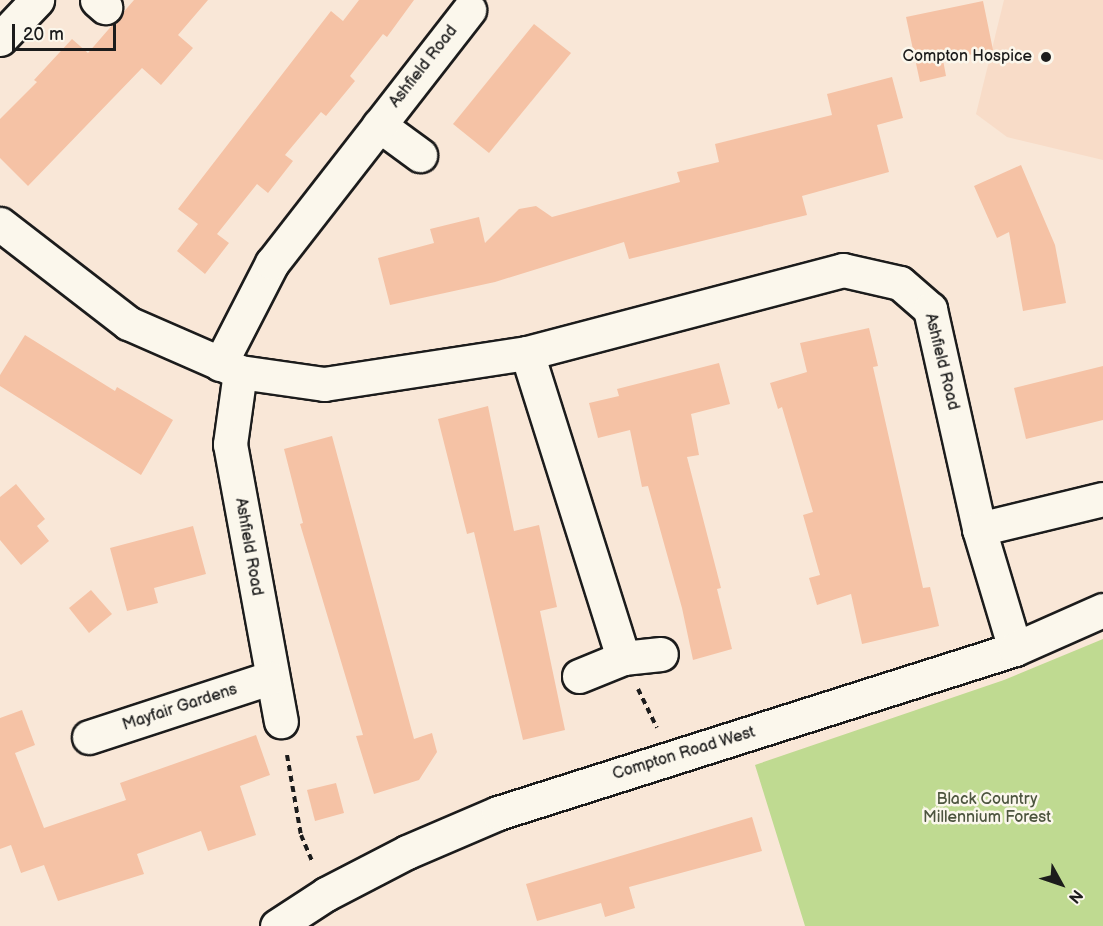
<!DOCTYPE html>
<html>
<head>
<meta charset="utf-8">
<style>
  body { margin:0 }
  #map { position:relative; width:1103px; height:926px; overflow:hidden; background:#f9e7d7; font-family:"Balsamiq Sans",sans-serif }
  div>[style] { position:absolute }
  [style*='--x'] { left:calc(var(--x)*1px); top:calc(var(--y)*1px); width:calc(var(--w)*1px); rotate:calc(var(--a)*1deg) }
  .built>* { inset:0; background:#f8dcc8 }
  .green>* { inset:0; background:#bfda91 }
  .building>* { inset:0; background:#f5c2a5 }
  .path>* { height:4px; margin-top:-2px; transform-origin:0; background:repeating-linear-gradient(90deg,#1c1c1c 0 6px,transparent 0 10.5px) }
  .roads { filter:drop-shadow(2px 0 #1c1c1c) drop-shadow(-2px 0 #1c1c1c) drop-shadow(0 2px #1c1c1c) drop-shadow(0 -2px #1c1c1c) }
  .minor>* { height:33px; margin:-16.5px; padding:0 16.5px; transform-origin:16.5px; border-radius:16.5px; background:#fbf7ec }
  .highway>* { height:33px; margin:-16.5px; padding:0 16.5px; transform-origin:16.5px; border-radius:16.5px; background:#fbf7ec }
  .dots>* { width:16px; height:16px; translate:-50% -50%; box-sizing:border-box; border:3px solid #fbf7ec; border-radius:50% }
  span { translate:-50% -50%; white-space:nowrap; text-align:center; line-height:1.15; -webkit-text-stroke:5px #fbf7ec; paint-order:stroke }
  .poi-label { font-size:16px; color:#1c1c1c }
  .right { translate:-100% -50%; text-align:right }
  .street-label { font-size:16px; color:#1c1c1c }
  .park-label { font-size:16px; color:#4d553f }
  .north { position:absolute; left:1031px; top:854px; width:60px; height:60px; -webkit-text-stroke:4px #fbf7ec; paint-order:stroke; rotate:130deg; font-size:16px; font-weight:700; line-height:24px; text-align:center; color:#1c1c1c }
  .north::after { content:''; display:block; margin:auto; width:21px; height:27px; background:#1c1c1c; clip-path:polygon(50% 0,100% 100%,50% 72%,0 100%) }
  .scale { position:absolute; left:12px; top:24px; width:104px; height:27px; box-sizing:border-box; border:3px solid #1c1c1c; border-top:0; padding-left:8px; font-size:18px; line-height:21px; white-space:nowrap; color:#1c1c1c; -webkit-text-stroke:4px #fbf7ec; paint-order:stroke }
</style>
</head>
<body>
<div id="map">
  <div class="built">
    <div style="clip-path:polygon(1004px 0,1103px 0,1103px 160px,1007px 137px,976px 114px)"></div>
  </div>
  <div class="green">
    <div style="clip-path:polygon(1103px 639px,1103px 926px,805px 926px,755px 765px,1004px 680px)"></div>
  </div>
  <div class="building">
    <div style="clip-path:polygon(134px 0,208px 0,178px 35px,193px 48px,161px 85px,142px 68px,28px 186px,0 158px,0 119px,37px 82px,34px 80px,72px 39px,88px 53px)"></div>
    <div style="clip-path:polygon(359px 0,414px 0,387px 37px,383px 34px,350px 76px,355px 81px,326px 116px,321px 112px,285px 155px,293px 161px,268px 193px,257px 184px,217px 234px,229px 243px,205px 274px,177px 251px,198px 224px,178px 209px,331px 11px,343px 21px)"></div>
    <div style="clip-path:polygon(983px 1px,993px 50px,943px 60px,946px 76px,920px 82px,906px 17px)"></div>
    <div style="clip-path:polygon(534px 24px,571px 53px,489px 153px,453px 124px)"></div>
    <div style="clip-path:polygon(892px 77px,903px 118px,877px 125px,889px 172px,802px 196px,807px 215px,629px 259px,624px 242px,495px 282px,390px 305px,378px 258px,434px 243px,430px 229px,479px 217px,485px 243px,519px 209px,536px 206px,552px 217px,680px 182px,677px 172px,719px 162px,715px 144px,832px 115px,827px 94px)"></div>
    <div style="clip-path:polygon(1021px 165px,1055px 245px,1066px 303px,1023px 311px,1009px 232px,997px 238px,974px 186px)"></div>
    <div style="clip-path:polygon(869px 328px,878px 366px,873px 367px,923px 588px,930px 587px,939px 626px,862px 644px,851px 594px,817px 605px,809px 578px,820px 575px,803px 515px,813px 512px,782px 407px,778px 409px,770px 383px,807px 372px,800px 343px)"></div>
    <div style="clip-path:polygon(25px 335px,115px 391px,117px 387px,173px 420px,141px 475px,0 386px,0 375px)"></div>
    <div style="clip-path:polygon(719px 363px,730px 404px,691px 414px,699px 455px,687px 457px,721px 588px,717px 589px,732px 649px,693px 660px,682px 608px,648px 486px,642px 487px,630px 430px,598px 438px,589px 403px,619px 396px,617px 389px)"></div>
    <div style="clip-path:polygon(1103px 366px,1103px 420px,1026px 439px,1014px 388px)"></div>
    <div style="clip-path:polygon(488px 406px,514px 531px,539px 525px,557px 607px,540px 611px,565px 730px,523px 740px,474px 532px,467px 534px,438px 419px)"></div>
    <div style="clip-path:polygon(332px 436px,414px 739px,432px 733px,437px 752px,419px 780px,374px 794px,356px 736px,363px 735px,300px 524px,303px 523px,284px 449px)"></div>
    <div style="clip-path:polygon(16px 484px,45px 519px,37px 526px,49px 541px,21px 565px,0 540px,0 497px)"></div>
    <div style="clip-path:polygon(193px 526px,206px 574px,154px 588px,158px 603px,127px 611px,110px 548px)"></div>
    <div style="clip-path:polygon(91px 590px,112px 614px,89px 633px,69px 608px)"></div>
    <div style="clip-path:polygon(22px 710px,35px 745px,15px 753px,44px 828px,126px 800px,120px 783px,256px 735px,270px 775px,240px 786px,256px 835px,208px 851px,201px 831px,137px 854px,144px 874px,58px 901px,44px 865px,21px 873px,11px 845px,0 849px,0 718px)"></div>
    <div style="clip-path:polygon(336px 783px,344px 813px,315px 821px,307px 790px)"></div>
    <div style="clip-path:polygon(752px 817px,762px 851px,629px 887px,635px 908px,605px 917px,601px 903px,537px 921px,526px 884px)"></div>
  </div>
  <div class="path">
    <div style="--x:638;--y:689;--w:43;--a:64"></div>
    <div style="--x:287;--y:755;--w:81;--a:80.1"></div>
    <div style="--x:301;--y:835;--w:30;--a:67"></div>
  </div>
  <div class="roads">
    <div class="minor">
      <div style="--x:97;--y:0;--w:11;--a:41"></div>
      <div style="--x:0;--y:39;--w:54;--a:-46.5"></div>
      <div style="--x:379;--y:125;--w:51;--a:36.2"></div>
      <div style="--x:0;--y:224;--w:162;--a:37.7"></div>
      <div style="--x:128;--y:323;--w:122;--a:23.6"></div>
      <div style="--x:240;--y:372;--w:85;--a:8.1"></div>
      <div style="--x:324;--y:384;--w:205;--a:-8.7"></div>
      <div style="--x:527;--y:353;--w:327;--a:-14.7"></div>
      <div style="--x:843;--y:270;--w:58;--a:12.8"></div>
      <div style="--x:900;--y:283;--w:40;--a:41"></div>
      <div style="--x:930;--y:309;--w:225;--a:77.4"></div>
      <div style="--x:979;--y:529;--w:125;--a:73.3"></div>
      <div style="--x:527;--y:353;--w:320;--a:72.5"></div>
      <div style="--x:220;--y:364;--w:114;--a:-62.8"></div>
      <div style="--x:272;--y:263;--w:321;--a:-52.1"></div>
      <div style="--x:240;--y:372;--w:73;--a:97.9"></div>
      <div style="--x:230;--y:444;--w:282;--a:79.6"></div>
      <div style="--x:979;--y:529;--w:128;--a:-13.6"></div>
      <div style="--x:579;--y:676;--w:48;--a:-22.2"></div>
      <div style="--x:623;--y:658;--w:38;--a:-6"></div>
      <div style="--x:89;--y:737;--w:190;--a:-18.1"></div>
    </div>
    <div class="highway">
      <div style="--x:277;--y:926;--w:59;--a:-33.1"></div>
      <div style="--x:326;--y:894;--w:91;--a:-27.4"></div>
      <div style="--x:407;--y:852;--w:99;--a:-23.2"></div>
      <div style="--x:498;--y:813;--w:542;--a:-17.6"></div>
      <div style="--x:1015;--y:649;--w:96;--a:-23.9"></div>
    </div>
  </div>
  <div class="dots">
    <div style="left:1046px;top:57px;background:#1c1c1c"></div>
  </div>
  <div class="poi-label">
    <span class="right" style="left:1032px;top:57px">Compton Hospice</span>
  </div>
  <div class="street-label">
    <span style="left:424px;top:67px;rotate:-52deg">Ashfield Road</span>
    <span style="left:941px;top:362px;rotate:76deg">Ashfield Road</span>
    <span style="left:248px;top:547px;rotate:80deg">Ashfield Road</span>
    <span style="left:180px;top:708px;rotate:-18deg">Mayfair Gardens</span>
    <span style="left:684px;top:754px;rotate:-17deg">Compton Road West</span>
  </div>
  <div class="park-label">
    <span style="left:987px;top:809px">Black Country<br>Millennium Forest</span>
  </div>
  <div class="north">N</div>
  <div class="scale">20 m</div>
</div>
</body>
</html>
